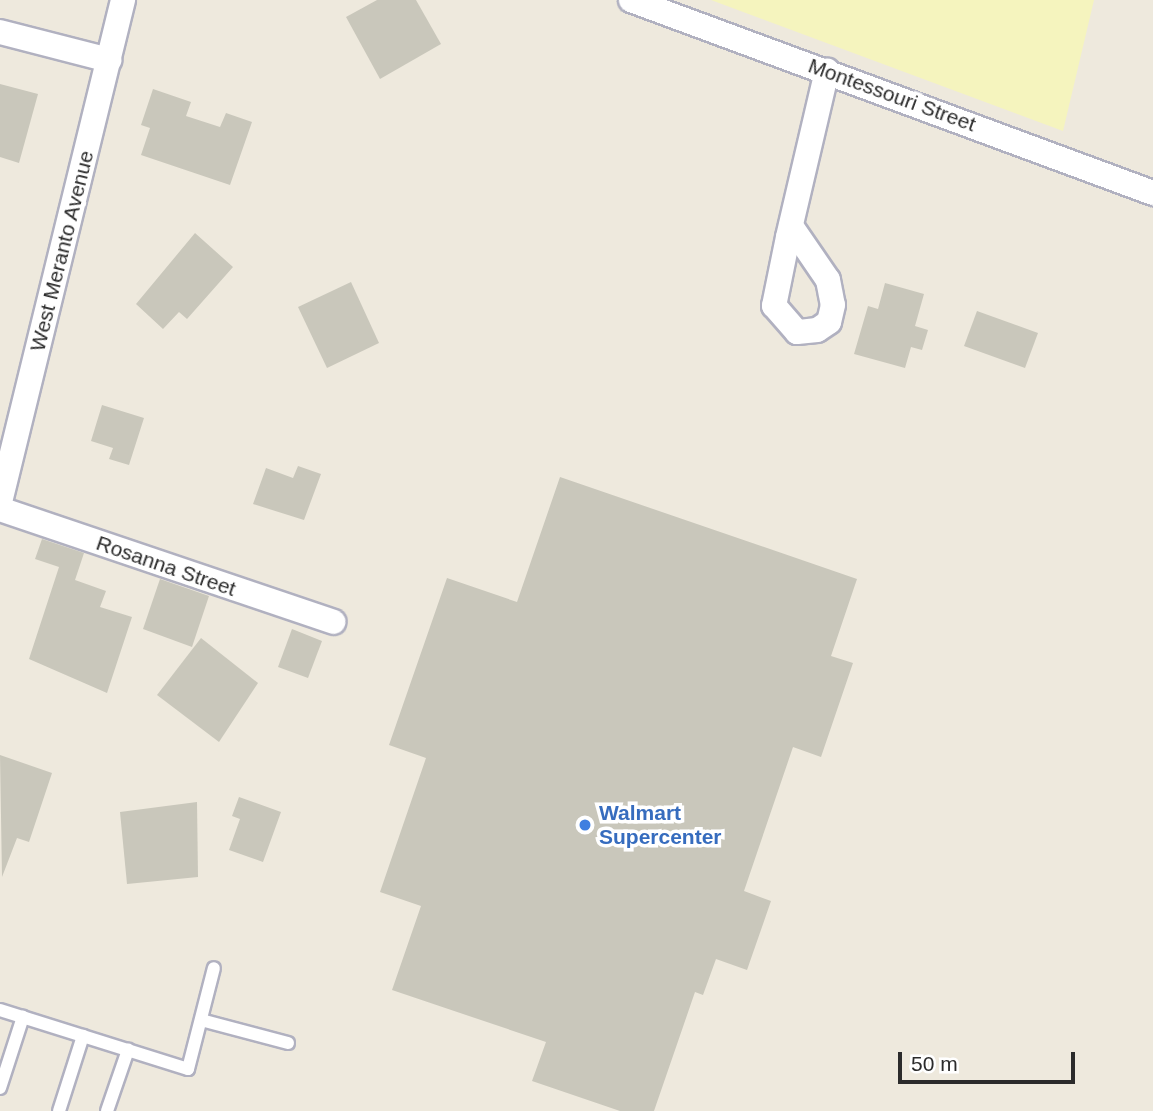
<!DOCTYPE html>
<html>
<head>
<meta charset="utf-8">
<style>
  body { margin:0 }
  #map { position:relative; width:1153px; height:1111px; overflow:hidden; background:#eee9dd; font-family:Arial,sans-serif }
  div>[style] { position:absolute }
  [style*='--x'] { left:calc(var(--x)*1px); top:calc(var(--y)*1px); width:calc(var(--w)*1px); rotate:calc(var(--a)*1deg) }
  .sand>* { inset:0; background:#f5f4be }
  .building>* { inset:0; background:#c9c7bb }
  .roads { filter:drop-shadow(2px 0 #b1b1c0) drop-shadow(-2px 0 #b1b1c0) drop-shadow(0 2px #b1b1c0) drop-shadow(0 -2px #b1b1c0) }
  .lane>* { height:12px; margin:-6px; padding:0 6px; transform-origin:6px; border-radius:6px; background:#fff }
  .street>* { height:24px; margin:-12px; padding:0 12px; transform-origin:12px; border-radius:12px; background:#fff }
  .dots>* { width:19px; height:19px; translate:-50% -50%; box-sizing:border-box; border:4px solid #fff; border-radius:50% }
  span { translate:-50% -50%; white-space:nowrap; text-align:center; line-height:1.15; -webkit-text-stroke:7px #fff; paint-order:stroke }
  .street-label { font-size:21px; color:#2b2b2b }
  .shop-label { font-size:21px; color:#366cbe; font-weight:700 }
  .left { translate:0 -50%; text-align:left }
  .scale { position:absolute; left:898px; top:1052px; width:177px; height:32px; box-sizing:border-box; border:4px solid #2b2b2b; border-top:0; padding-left:9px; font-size:21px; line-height:24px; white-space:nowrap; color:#2b2b2b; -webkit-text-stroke:5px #fff; paint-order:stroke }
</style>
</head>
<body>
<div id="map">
  <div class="sand">
    <div style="clip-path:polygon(711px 0,1094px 0,1063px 131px)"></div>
  </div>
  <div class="building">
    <div style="clip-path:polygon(377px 0,416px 0,441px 44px,380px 79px,346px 17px)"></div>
    <div style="clip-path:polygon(0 84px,38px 94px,19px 163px,0 157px)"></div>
    <div style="clip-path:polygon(153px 89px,191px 102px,186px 116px,220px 127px,226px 113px,252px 122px,230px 185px,141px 155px,150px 128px,141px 125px)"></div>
    <div style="clip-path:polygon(195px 233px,233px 267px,187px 319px,179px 312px,163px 329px,136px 304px)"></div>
    <div style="clip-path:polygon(351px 282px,379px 343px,327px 368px,298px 307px)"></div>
    <div style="clip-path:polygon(885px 283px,924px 294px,915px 326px,928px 330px,922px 350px,911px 347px,905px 368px,854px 354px,868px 306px,878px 309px)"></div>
    <div style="clip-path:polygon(977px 311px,1038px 333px,1025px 368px,964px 346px)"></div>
    <div style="clip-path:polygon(102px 405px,144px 418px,129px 465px,109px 459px,113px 448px,91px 441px)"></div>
    <div style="clip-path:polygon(298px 466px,321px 474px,304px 520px,253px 504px,266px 468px,293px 478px)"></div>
    <div style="clip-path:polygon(560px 477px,857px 579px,831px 656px,853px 663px,821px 757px,793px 747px,744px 891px,771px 901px,747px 970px,716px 959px,703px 995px,695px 992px,654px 1111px,620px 1111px,532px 1081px,546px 1042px,392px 990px,421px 906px,380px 892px,426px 758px,389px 745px,447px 578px,517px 602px)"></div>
    <div style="clip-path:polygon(42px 539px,84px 553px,75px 580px,106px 591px,100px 607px,132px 617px,107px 693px,29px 659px,59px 567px,35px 559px)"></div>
    <div style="clip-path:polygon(160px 579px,209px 596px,192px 647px,143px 629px)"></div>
    <div style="clip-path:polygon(292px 629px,322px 641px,308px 678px,278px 667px)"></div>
    <div style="clip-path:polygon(201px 638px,258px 683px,219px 742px,157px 695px)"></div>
    <div style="clip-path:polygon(0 755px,52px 773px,29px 842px,17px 838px,2px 877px)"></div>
    <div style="clip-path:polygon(239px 797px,281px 812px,263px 862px,229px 850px,240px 819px,232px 816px)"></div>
    <div style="clip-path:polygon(197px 802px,198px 877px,127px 884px,120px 812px)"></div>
  </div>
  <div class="roads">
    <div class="lane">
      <div style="--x:0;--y:1010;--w:197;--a:17.4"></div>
      <div style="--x:188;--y:1069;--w:104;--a:-75.6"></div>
      <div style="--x:201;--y:1020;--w:90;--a:14.8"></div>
      <div style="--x:0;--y:1088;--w:75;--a:-72.1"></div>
      <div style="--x:59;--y:1111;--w:79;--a:-72.3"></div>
      <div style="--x:107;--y:1111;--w:65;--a:-71"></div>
    </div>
    <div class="street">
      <div style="--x:631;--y:0;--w:557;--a:20.29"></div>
      <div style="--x:0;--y:32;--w:113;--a:14.4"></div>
      <div style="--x:791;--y:226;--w:65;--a:55.6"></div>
      <div style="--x:828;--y:280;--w:25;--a:79"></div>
      <div style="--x:833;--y:305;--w:17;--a:103"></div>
      <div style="--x:829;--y:322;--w:14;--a:146"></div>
      <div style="--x:817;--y:330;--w:20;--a:174"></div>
      <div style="--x:797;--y:332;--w:35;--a:-131"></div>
      <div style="--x:774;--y:306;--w:70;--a:-78.5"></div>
      <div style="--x:788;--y:237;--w:171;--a:-76.8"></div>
      <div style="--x:0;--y:502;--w:517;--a:-76.23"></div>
      <div style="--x:0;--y:509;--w:352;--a:18.7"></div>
    </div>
  </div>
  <div class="dots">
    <div style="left:585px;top:825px;background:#3f7fe0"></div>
  </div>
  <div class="street-label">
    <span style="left:892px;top:95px;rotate:20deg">Montessouri Street</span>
    <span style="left:62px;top:251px;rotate:-76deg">West Meranto Avenue</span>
    <span style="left:166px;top:566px;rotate:19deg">Rosanna Street</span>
  </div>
  <div class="shop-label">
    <span class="left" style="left:599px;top:825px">Walmart<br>Supercenter</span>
  </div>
  <div class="scale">50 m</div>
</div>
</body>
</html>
